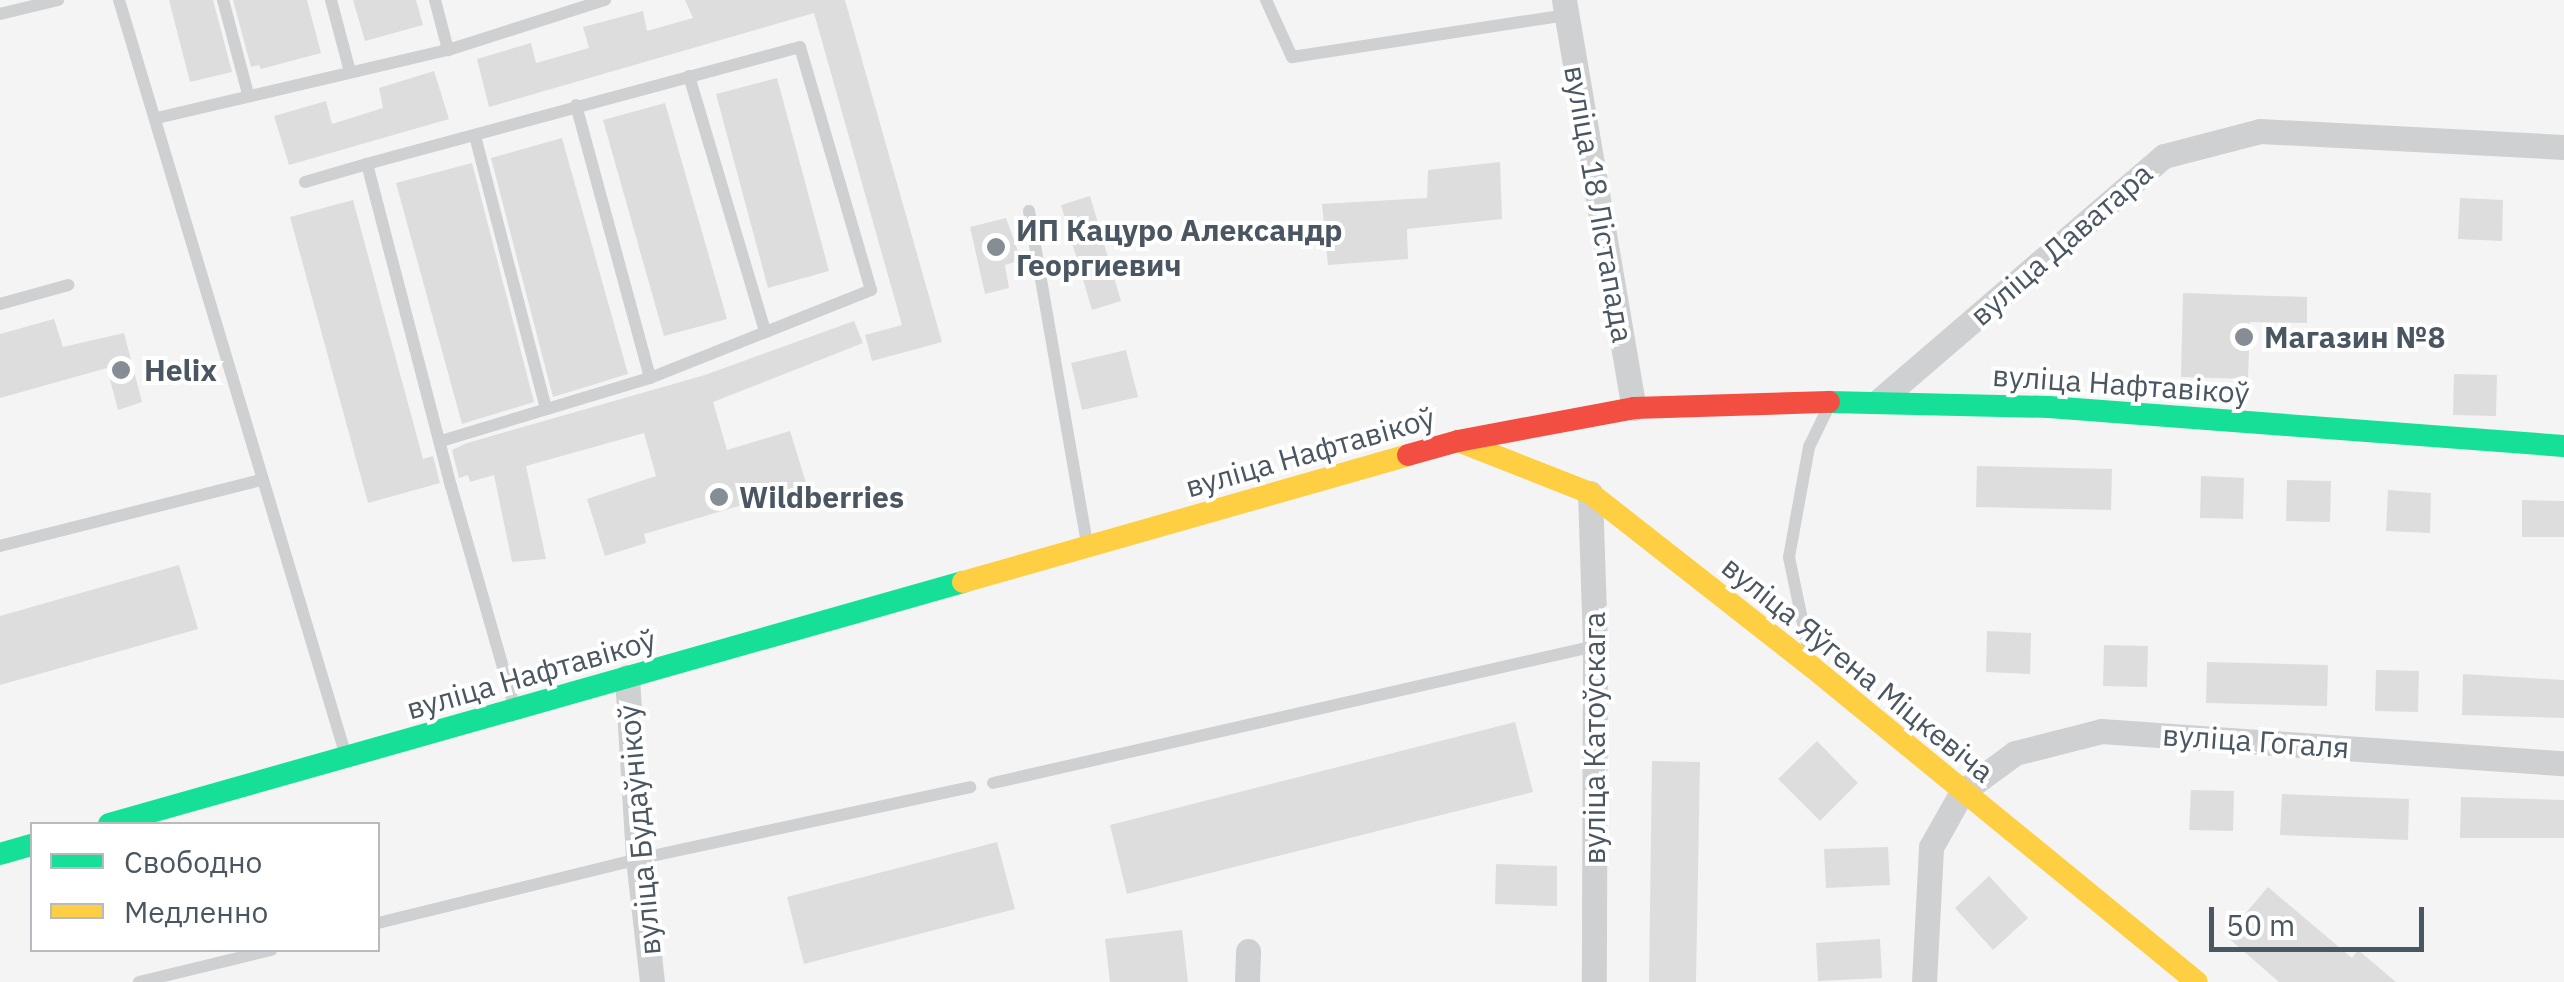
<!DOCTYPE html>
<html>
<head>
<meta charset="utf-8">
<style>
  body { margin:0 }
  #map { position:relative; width:2564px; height:982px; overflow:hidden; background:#f4f4f4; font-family:"IBM Plex Sans",sans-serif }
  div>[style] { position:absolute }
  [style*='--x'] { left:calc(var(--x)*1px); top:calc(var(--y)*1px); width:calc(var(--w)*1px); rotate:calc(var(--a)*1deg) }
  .building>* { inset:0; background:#ddddde }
  .lane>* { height:12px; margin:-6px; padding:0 6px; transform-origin:6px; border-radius:6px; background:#ced0d2 }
  .street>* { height:25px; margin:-12.5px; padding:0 12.5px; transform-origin:12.5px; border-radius:12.5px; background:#ced0d2 }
  .fast>* { height:22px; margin:-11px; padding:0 11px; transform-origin:11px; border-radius:11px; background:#16e098 }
  .slow>* { height:22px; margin:-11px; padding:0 11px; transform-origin:11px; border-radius:11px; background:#ffcf43 }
  .jam>* { height:22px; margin:-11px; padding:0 11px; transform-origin:11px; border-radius:11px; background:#f24e42 }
  .dots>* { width:28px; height:28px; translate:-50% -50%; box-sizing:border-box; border:5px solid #fff; border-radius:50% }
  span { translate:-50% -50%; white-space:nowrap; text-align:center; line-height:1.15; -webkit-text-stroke:8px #fff; paint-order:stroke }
  .street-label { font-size:30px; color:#4a5661 }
  .poi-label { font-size:30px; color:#4a5661; font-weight:700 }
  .left { translate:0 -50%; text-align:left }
  .legend { position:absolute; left:30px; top:822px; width:350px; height:130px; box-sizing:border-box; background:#fff; border:2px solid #b7bbc0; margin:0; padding:12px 18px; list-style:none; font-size:30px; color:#4a5661 }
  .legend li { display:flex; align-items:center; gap:20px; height:50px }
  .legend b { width:50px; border:2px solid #b7bbc0 }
  .scale { position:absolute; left:2209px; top:907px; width:215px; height:45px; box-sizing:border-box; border:5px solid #4a5661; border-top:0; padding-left:12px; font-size:30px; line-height:35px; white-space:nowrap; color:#4a5661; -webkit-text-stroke:8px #fff; paint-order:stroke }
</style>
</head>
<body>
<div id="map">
  <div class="building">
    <div style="clip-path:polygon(169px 0,213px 0,232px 72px,190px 82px)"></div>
    <div style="clip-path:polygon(233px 0,307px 0,321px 53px,261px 69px,259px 65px,251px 67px)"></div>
    <div style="clip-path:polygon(353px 0,416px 0,423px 25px,365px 41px)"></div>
    <div style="clip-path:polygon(685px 0,845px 0,942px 342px,872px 361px,865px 335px,902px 325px,814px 13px,489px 107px,477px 59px,531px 43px,536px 63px,589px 48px,583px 27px,643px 11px,647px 31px,693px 18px)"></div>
    <div style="clip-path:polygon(434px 71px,449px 119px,289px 165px,274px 116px,326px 101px,332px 124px,383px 108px,379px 88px)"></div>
    <div style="clip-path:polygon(777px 78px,829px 271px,768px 288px,716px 94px)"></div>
    <div style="clip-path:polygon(665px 103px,727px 319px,664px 336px,603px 120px)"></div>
    <div style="clip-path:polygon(562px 138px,628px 374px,553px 397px,491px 158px)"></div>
    <div style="clip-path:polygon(1500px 162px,1502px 219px,1407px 229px,1408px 259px,1328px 265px,1322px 204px,1427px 198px,1428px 170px)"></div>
    <div style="clip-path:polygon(472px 163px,534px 402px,462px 424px,396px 183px)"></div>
    <div style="clip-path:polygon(1090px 196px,1121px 301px,1092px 310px,1061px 205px)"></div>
    <div style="clip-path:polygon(2460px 198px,2503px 200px,2502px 241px,2458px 239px)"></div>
    <div style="clip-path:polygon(353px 200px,423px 459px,433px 456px,440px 483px,368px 503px,290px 217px)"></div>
    <div style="clip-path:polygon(1006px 218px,1021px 260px,1005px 265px,1009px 288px,985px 294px,970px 227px)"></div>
    <div style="clip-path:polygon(2183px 293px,2307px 297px,2307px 323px,2250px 322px,2248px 379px,2181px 377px)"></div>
    <div style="clip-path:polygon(54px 319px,63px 347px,124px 333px,142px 402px,118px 410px,107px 368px,0 398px,0 334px)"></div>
    <div style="clip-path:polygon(854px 321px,863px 343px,713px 402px,727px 450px,790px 431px,807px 486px,644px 534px,646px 543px,605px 556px,587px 499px,656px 476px,644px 433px,526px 466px,546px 559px,512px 562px,494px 475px,470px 482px,468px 475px,459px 478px,452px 450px,467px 443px,705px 375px)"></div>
    <div style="clip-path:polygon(1126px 350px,1138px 397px,1082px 410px,1071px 363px)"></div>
    <div style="clip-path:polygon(2454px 374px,2497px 375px,2496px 416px,2453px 415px)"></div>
    <div style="clip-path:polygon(1977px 466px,2112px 469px,2111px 510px,1976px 507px)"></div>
    <div style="clip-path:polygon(2201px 476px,2244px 478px,2243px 519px,2200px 518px)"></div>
    <div style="clip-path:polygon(2287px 480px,2331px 481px,2330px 522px,2286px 521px)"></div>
    <div style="clip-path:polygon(2388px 490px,2431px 493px,2430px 533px,2386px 531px)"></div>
    <div style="clip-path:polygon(2522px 500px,2564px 501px,2564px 537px,2522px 537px)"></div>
    <div style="clip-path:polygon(179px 565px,198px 629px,0 685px,0 616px)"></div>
    <div style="clip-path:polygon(1987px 631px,2031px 633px,2030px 674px,1986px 672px)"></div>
    <div style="clip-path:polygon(2104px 645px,2148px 646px,2147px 687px,2103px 686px)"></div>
    <div style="clip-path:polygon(2207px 662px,2328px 665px,2327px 706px,2206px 703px)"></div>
    <div style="clip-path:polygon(2376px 670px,2419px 671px,2418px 712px,2375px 711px)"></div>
    <div style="clip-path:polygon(2463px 674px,2564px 680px,2564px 718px,2462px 715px)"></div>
    <div style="clip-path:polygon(1515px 722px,1533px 792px,1127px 894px,1110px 825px)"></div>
    <div style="clip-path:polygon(1817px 741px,1858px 783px,1820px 821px,1778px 779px)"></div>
    <div style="clip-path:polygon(1652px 761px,1700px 762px,1696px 982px,1649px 982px)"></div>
    <div style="clip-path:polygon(2191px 790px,2234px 791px,2233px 831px,2189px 830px)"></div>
    <div style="clip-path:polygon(2282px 794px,2409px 799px,2408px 840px,2280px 835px)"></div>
    <div style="clip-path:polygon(2461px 797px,2564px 800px,2564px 838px,2460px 838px)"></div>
    <div style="clip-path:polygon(997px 842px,1015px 909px,804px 964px,787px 897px)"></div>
    <div style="clip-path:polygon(1888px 847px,1890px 885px,1826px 888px,1824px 849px)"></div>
    <div style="clip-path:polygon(1496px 864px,1557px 866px,1557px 906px,1495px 904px)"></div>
    <div style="clip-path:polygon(1989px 876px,2028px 918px,1993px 950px,1955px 908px)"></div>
    <div style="clip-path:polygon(2268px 887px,2352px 958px,2358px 950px,2396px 982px,2279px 982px,2226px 936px)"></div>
    <div style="clip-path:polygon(1182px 930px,1188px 982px,1110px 982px,1105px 939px)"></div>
    <div style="clip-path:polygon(1880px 939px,1882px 978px,1818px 981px,1816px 943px)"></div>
  </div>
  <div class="lane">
    <div style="--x:119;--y:0;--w:786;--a:73.29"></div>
    <div style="--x:223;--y:0;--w:97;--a:75.1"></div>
    <div style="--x:331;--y:0;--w:74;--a:75.2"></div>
    <div style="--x:435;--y:0;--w:52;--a:75.4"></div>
    <div style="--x:1266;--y:0;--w:63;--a:65.5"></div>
    <div style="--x:1292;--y:57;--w:278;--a:-8.7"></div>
    <div style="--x:0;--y:14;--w:60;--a:-13.6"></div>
    <div style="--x:689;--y:76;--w:266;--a:73.4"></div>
    <div style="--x:576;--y:105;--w:283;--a:74.8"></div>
    <div style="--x:157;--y:118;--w:299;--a:-13.2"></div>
    <div style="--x:448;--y:50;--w:165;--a:-17.7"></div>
    <div style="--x:475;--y:136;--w:281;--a:75.4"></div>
    <div style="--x:305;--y:182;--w:65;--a:-16.2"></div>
    <div style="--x:1029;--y:211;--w:337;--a:80.1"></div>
    <div style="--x:0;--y:304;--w:71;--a:-15.6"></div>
    <div style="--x:441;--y:441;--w:218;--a:-16.8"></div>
    <div style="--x:650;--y:378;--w:238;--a:-21.7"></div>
    <div style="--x:871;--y:290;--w:253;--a:-106.3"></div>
    <div style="--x:800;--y:47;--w:449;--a:164.9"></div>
    <div style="--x:367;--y:164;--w:333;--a:75.4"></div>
    <div style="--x:451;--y:486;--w:229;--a:74"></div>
    <div style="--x:0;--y:546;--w:269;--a:-14.2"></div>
    <div style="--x:1809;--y:653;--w:98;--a:-101.8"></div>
    <div style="--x:1789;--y:557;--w:112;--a:-79.7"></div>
    <div style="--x:1809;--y:447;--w:46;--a:-64"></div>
    <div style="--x:993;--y:783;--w:617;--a:-12.82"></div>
    <div style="--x:378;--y:923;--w:268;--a:-13.8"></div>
    <div style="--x:638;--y:859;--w:340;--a:-12.2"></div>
    <div style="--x:139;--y:982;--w:136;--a:-13.6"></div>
  </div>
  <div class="street">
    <div style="--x:1564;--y:0;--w:414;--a:80.3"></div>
    <div style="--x:1880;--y:400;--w:374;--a:-40.7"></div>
    <div style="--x:2164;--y:156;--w:99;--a:-14.6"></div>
    <div style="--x:2260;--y:131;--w:304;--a:3"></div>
    <div style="--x:1590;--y:493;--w:153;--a:88.1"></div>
    <div style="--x:1595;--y:646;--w:336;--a:90.2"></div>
    <div style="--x:627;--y:677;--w:182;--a:86.5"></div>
    <div style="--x:638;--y:859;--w:124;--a:83.5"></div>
    <div style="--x:1247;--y:982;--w:31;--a:-88"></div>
    <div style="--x:1924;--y:982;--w:135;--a:-87"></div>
    <div style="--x:1931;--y:847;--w:63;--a:-60.6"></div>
    <div style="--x:1962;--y:792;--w:66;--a:-36.3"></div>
    <div style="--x:2015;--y:753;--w:89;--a:-14.3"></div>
    <div style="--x:2101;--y:731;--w:464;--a:4"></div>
  </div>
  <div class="fast">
    <div style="--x:1829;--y:402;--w:220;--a:1.3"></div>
    <div style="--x:2049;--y:407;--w:516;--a:4.33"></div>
    <div style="--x:109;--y:824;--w:888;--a:-15.82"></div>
    <div style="--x:0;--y:854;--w:33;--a:-16"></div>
  </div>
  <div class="slow">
    <div style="--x:1458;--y:441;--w:142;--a:21.5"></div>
    <div style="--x:1590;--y:493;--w:282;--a:38.1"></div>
    <div style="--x:1812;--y:667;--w:497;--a:39.3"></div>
    <div style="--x:963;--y:582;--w:463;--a:-15.9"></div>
  </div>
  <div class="jam">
    <div style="--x:1408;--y:455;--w:52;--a:-15.6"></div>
    <div style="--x:1458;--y:441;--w:179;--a:-10.6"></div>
    <div style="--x:1634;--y:408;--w:195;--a:-1.8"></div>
  </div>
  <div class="dots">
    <div style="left:996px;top:247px;background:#868d94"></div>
    <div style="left:2244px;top:337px;background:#868d94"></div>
    <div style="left:121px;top:370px;background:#868d94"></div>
    <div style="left:719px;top:497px;background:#868d94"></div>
  </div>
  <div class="street-label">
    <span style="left:1599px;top:204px;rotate:80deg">вуліца 18 Лістапада</span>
    <span style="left:2061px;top:244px;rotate:-41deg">вуліца Даватара</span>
    <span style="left:2121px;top:384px;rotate:4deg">вуліца Нафтавікоў</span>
    <span style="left:1310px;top:452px;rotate:-16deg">вуліца Нафтавікоў</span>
    <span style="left:1858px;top:669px;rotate:39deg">вуліца Яўгена Міцкевіча</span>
    <span style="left:531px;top:674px;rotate:-16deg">вуліца Нафтавікоў</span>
    <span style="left:1594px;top:738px;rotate:-90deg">вуліца Катоўскага</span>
    <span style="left:2256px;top:741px;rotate:4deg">вуліца Гогаля</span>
    <span style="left:639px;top:830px;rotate:-95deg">вуліца Будаўнікоў</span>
  </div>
  <div class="poi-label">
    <span class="left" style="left:1016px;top:247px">ИП Кацуро Александр<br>Георгиевич</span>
    <span class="left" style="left:2264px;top:337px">Магазин №8</span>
    <span class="left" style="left:144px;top:370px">Helix</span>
    <span class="left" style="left:739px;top:497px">Wildberries</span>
  </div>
  <ul class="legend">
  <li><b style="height:12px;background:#16e098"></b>Свободно</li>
  <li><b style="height:12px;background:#ffcf43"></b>Медленно</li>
  </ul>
  <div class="scale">50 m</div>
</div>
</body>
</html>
